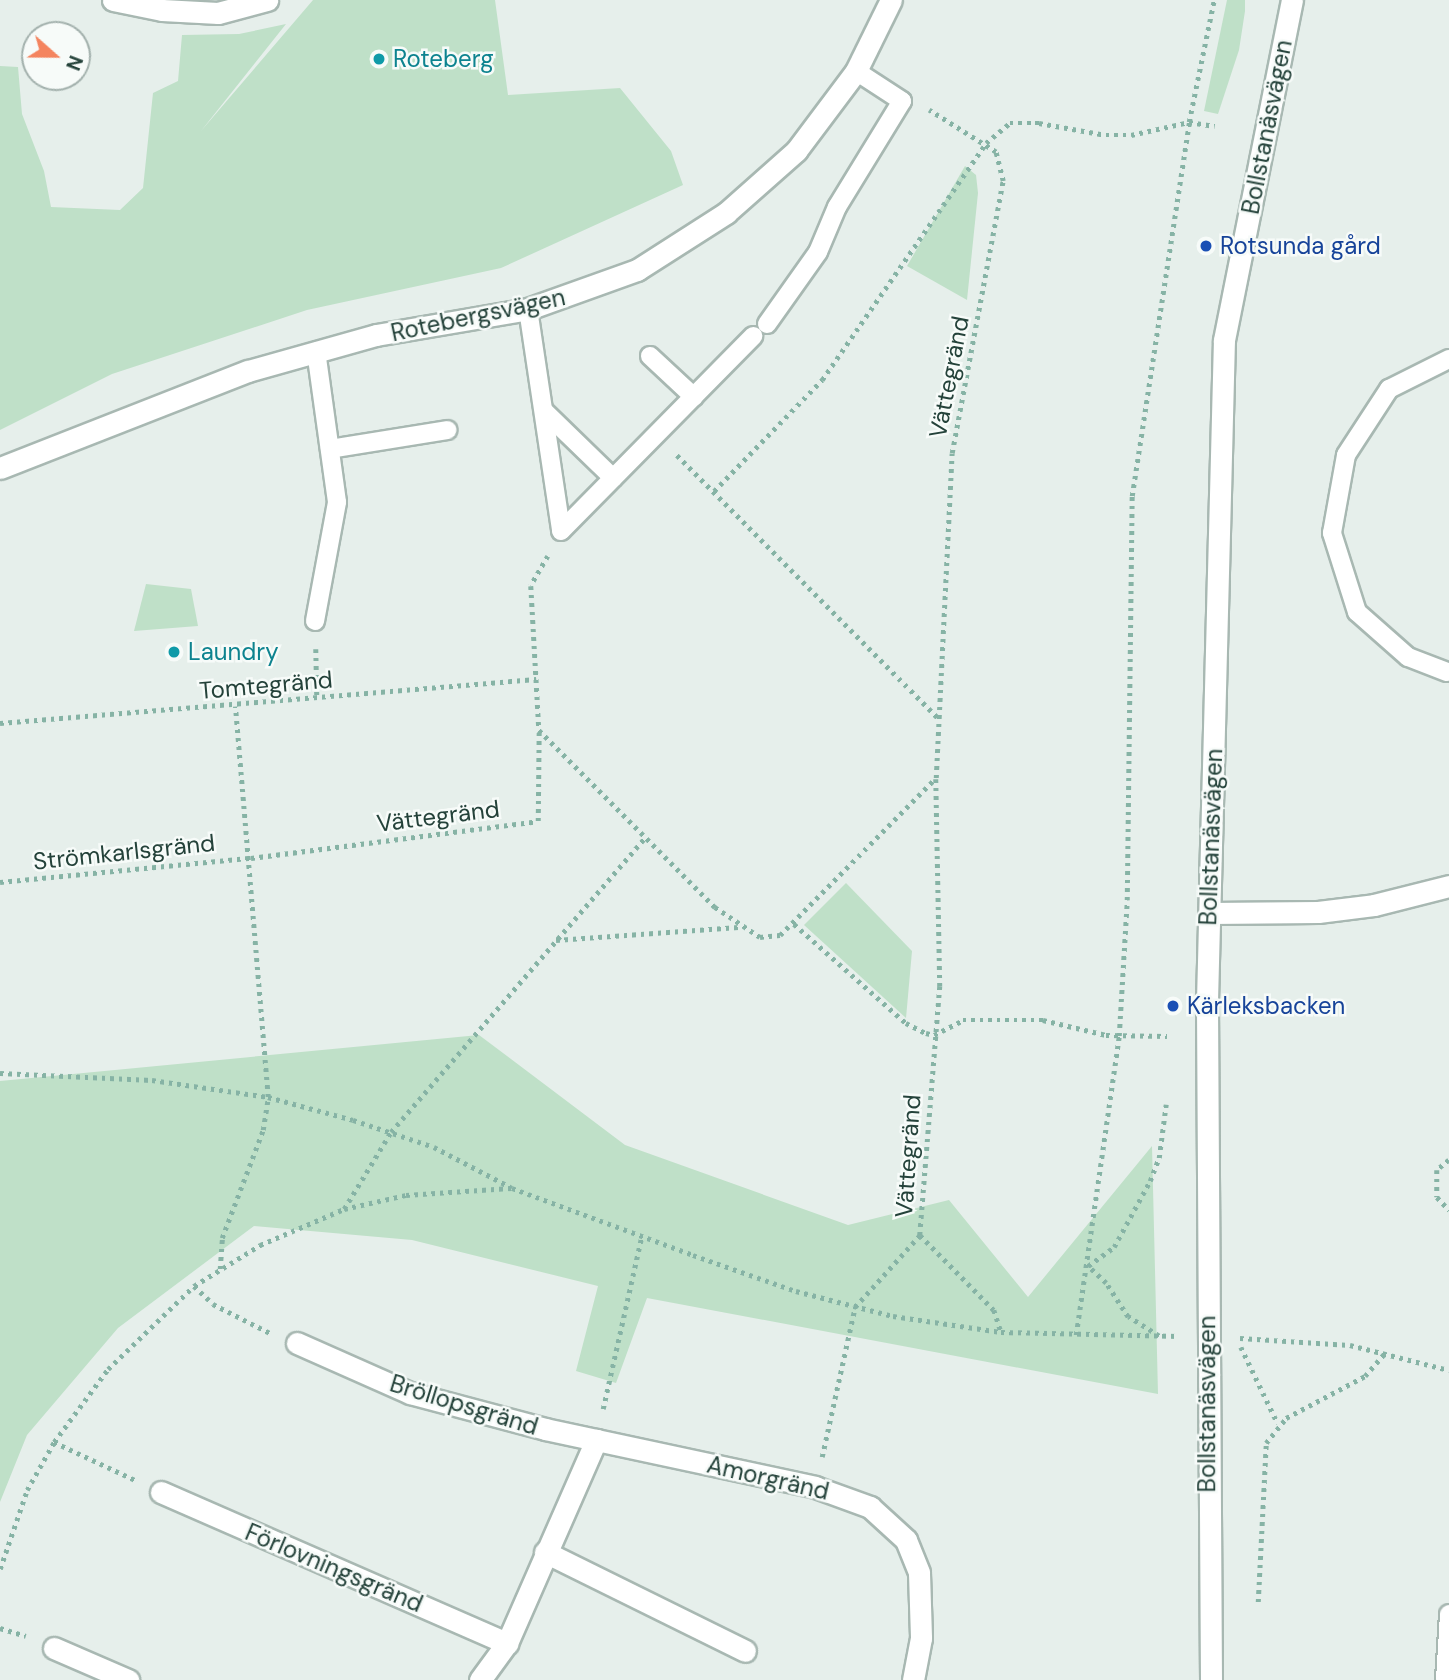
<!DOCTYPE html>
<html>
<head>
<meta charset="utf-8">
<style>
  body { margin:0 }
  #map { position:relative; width:1449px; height:1680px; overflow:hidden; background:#e6efeb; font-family:"DM Sans",sans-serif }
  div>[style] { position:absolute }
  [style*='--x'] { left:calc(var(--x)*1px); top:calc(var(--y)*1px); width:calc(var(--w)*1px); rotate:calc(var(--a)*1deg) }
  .green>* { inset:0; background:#bfe0c8 }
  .path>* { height:4.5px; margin-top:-2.25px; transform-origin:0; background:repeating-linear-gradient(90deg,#86b3a5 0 3.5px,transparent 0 8.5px) }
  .roads { filter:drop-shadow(2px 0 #a8b8b2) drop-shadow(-2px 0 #a8b8b2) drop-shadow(0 2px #a8b8b2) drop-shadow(0 -2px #a8b8b2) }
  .lane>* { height:18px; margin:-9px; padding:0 9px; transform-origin:9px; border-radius:9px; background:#fff }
  .street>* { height:21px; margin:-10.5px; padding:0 10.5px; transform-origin:10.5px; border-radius:10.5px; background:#fff }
  .secondary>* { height:21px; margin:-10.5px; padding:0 10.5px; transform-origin:10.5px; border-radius:10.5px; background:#fff }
  .dots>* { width:19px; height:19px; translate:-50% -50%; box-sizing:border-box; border:4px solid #f7fbf9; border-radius:50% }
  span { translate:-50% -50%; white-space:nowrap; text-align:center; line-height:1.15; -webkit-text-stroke:5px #f7fbf9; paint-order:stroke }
  .culture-label { font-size:24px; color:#0d838f }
  .left { translate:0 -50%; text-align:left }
  .street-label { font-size:24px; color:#24423a }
  .transit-label { font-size:24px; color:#164399 }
  .north { position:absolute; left:21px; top:21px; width:70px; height:70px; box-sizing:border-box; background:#f7fbf9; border:2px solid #a3b1ad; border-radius:50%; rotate:111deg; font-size:19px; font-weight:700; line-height:28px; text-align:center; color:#24423a }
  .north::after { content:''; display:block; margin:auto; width:24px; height:32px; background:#f4845f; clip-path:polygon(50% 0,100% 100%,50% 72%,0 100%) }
</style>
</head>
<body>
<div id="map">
  <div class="green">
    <div style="clip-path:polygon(313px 0,495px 0,508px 95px,620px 88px,671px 151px,683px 185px,501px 268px,307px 310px,112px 374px,0 430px,0 66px,18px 67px,22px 114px,44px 171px,51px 207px,120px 210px,143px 188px,153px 93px,178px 81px,182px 35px,239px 34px,286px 24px,201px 131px)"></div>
    <div style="clip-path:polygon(1227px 0,1245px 0,1245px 11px,1239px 50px,1218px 114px,1204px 111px)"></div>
    <div style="clip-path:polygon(965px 166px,976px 175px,978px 193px,967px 300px,907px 266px)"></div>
    <div style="clip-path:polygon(146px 584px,191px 589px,198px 626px,134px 631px)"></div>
    <div style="clip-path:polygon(846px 883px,912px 951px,906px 1018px,804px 925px)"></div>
    <div style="clip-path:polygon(479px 1035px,625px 1145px,848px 1225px,949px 1200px,1028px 1297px,1152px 1146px,1158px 1394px,647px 1298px,616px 1383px,576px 1371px,598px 1286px,412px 1240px,254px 1226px,118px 1328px,27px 1435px,0 1502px,0 1081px)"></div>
  </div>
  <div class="path">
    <div style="--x:677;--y:455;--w:372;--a:45.2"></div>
    <div style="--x:714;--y:491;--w:155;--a:-45.8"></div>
    <div style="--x:822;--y:380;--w:288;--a:-55.3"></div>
    <div style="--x:986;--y:143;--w:31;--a:-40"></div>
    <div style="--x:1010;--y:123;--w:29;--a:0"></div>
    <div style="--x:1039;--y:123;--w:68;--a:10.2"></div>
    <div style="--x:1106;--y:135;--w:25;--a:0"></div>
    <div style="--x:1131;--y:135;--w:59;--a:-12.6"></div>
    <div style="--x:1189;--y:122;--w:26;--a:9"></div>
    <div style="--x:548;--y:556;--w:34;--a:120"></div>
    <div style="--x:531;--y:586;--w:144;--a:86.8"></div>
    <div style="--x:539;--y:730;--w:250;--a:45.2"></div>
    <div style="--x:715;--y:907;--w:54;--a:33.7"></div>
    <div style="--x:760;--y:937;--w:20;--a:-6"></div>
    <div style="--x:780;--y:935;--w:221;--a:-45.2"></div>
    <div style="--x:936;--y:778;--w:325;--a:-87.2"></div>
    <div style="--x:952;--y:453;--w:277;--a:-79.4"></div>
    <div style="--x:1003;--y:181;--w:30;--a:-104"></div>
    <div style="--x:996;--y:152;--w:79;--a:-147.9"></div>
    <div style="--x:316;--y:649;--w:48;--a:88.8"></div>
    <div style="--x:0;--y:723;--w:538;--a:-4.69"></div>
    <div style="--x:936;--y:779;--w:207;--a:88.9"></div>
    <div style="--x:940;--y:986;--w:250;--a:94.6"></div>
    <div style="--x:920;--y:1235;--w:105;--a:45.4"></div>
    <div style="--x:994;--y:1310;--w:23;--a:72"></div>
    <div style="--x:0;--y:882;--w:252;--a:-5.5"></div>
    <div style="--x:251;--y:858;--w:289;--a:-7.3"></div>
    <div style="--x:538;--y:821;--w:90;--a:-89.4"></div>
    <div style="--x:794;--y:924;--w:149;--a:41.5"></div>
    <div style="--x:906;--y:1023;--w:22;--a:27"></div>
    <div style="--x:926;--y:1033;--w:8;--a:14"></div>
    <div style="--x:934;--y:1035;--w:33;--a:-27"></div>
    <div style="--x:963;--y:1020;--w:80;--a:0"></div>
    <div style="--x:1043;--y:1020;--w:65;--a:13.4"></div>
    <div style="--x:1106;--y:1035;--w:61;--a:0.9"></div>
    <div style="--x:556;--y:940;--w:183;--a:-4.1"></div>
    <div style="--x:0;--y:1073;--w:152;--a:2.6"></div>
    <div style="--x:152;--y:1080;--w:117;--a:8.3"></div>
    <div style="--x:268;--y:1097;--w:88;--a:15.1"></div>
    <div style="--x:353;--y:1120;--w:85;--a:18.4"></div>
    <div style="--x:434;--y:1147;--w:88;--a:27.7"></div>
    <div style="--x:512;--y:1188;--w:193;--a:20.3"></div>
    <div style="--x:693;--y:1255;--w:109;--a:19.3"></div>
    <div style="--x:796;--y:1291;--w:100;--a:14.5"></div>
    <div style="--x:893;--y:1316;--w:109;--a:8.4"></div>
    <div style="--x:1001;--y:1332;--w:178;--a:1.3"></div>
    <div style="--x:1449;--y:1160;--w:16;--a:140"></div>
    <div style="--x:1437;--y:1170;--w:27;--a:90"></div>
    <div style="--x:1437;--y:1197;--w:18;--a:47"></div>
    <div style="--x:344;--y:1209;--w:90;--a:-58.6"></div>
    <div style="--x:391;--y:1132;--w:389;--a:-49.2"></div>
    <div style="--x:220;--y:1269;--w:31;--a:-86"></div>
    <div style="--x:222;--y:1238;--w:116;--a:-69.2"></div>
    <div style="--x:263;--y:1130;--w:33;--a:-81"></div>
    <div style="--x:268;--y:1097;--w:392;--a:-94.8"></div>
    <div style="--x:194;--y:1286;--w:26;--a:43"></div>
    <div style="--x:213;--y:1304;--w:64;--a:27"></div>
    <div style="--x:1076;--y:1335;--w:302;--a:-81.8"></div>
    <div style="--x:1119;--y:1036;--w:136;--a:-86.6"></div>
    <div style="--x:1127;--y:900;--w:404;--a:-89.3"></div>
    <div style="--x:1132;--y:496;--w:378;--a:-81.3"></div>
    <div style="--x:1189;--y:122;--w:125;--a:-78.4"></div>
    <div style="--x:1159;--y:1336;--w:36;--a:-148"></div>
    <div style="--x:1128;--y:1317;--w:40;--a:-122.9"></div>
    <div style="--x:1106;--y:1283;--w:25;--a:-137"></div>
    <div style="--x:1088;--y:1266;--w:32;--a:-36"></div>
    <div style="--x:1114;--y:1247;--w:75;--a:-61.4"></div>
    <div style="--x:1150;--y:1181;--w:25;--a:-69"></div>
    <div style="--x:1159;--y:1158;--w:54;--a:-82.6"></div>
    <div style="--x:1240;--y:1338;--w:110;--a:3.6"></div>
    <div style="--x:1350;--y:1345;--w:102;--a:14.2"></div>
    <div style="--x:1241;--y:1347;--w:85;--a:64.3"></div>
    <div style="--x:603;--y:1409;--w:178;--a:-77.4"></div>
    <div style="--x:54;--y:1442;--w:89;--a:25.1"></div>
    <div style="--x:822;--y:1457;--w:154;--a:-77.6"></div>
    <div style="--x:855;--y:1307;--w:97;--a:-47.9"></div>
    <div style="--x:0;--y:1569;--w:83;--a:-71.1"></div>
    <div style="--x:27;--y:1490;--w:55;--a:-60.6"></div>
    <div style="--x:54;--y:1442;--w:91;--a:-53.5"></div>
    <div style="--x:108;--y:1369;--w:120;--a:-44"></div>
    <div style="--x:194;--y:1286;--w:78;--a:-31.8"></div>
    <div style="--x:260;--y:1245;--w:91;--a:-23.2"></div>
    <div style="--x:344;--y:1209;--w:64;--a:-12.7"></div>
    <div style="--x:406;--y:1195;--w:106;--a:-3.8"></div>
    <div style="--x:1258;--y:1602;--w:159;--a:-87.1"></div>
    <div style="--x:1266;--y:1443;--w:32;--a:-51"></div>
    <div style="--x:1286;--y:1418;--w:89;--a:-28"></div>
    <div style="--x:1365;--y:1376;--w:33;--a:-49"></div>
    <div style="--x:0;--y:1628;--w:27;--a:17"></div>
  </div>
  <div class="roads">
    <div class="lane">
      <div style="--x:528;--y:309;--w:224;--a:81.5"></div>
      <div style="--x:767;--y:324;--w:88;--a:-54.7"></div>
      <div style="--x:818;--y:252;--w:49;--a:-67.1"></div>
      <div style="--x:837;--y:207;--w:124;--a:-58.5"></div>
      <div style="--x:902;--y:101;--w:55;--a:-146.9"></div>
      <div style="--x:650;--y:356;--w:60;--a:43"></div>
      <div style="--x:545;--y:412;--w:95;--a:44.1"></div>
      <div style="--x:330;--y:449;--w:119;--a:-9.2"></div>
      <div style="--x:561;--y:531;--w:274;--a:-45.4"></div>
      <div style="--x:315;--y:621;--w:121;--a:-79.5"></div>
      <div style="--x:337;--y:502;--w:152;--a:-97.9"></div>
      <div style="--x:1447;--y:672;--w:42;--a:-159"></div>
      <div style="--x:1408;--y:657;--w:68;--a:-138.6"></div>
      <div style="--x:1357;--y:612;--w:83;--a:-107.6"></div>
      <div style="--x:1332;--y:533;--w:79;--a:-79.8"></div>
      <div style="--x:1346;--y:455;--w:79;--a:-56.9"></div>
      <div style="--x:1389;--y:389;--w:67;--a:-26.6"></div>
      <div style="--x:1445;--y:1680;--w:66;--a:-86.5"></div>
    </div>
    <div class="street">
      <div style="--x:113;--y:0;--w:50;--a:11.5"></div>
      <div style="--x:162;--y:10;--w:56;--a:3.1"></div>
      <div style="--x:218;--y:13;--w:51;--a:-14.9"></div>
      <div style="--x:0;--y:468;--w:266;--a:-21.4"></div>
      <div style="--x:248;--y:371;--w:133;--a:-15.7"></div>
      <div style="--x:376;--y:335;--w:154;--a:-9.7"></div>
      <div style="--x:528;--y:309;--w:116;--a:-19.7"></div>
      <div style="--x:637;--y:270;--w:106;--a:-32.6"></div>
      <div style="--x:726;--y:213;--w:94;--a:-41.5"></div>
      <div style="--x:796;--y:151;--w:100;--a:-53.1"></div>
      <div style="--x:856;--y:71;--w:79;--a:-63.8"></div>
      <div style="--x:1210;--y:913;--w:108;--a:-0.5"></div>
      <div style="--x:1318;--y:912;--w:56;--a:-7.1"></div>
      <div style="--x:1374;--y:905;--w:77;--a:-14.2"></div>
      <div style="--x:297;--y:1343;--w:124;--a:23.9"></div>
      <div style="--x:410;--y:1393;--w:140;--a:14.9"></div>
      <div style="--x:545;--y:1429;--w:276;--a:12.1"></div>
      <div style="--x:815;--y:1487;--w:59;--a:20"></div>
      <div style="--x:870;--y:1507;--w:49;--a:42.5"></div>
      <div style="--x:906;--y:1540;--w:35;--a:68"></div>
      <div style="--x:919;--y:1573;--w:65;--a:88.2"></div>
      <div style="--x:921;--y:1638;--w:43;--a:100.8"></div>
      <div style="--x:161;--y:1492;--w:378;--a:23.6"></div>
      <div style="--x:545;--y:1552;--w:223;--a:26.3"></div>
      <div style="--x:54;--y:1648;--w:81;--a:23.4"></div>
      <div style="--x:480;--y:1680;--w:46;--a:-53.9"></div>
      <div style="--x:507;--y:1643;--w:222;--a:-66.3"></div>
    </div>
    <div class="secondary">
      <div style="--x:1211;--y:1680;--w:679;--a:-90.34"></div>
      <div style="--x:1207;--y:1001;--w:661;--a:-88.53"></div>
      <div style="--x:1224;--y:340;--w:347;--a:-78.7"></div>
    </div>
  </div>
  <div class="dots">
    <div style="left:379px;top:59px;background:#0f9aa8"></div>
    <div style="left:1206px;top:246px;background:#1a4fb4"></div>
    <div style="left:174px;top:652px;background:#0f9aa8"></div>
    <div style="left:1173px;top:1006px;background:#1a4fb4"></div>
  </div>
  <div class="culture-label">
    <span class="left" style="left:393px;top:59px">Roteberg</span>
    <span class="left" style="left:188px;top:652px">Laundry</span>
  </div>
  <div class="street-label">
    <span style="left:1267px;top:127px;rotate:-79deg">Bollstanäsvägen</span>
    <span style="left:478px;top:315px;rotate:-12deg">Rotebergsvägen</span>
    <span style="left:949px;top:377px;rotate:-79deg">Vättegränd</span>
    <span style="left:266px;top:685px;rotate:-5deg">Tomtegränd</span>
    <span style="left:438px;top:816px;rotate:-7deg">Vättegränd</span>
    <span style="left:1211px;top:837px;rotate:-88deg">Bollstanäsvägen</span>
    <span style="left:124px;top:852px;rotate:-6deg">Strömkarlsgränd</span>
    <span style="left:908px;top:1156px;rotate:-86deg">Vättegränd</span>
    <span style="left:1207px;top:1404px;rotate:-90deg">Bollstanäsvägen</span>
    <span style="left:464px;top:1405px;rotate:17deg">Bröllopsgränd</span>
    <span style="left:768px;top:1478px;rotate:13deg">Amorgränd</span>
    <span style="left:334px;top:1568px;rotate:23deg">Förlovningsgränd</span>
  </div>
  <div class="transit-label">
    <span class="left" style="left:1220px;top:246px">Rotsunda gård</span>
    <span class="left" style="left:1187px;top:1006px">Kärleksbacken</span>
  </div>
  <div class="north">N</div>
</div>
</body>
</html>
